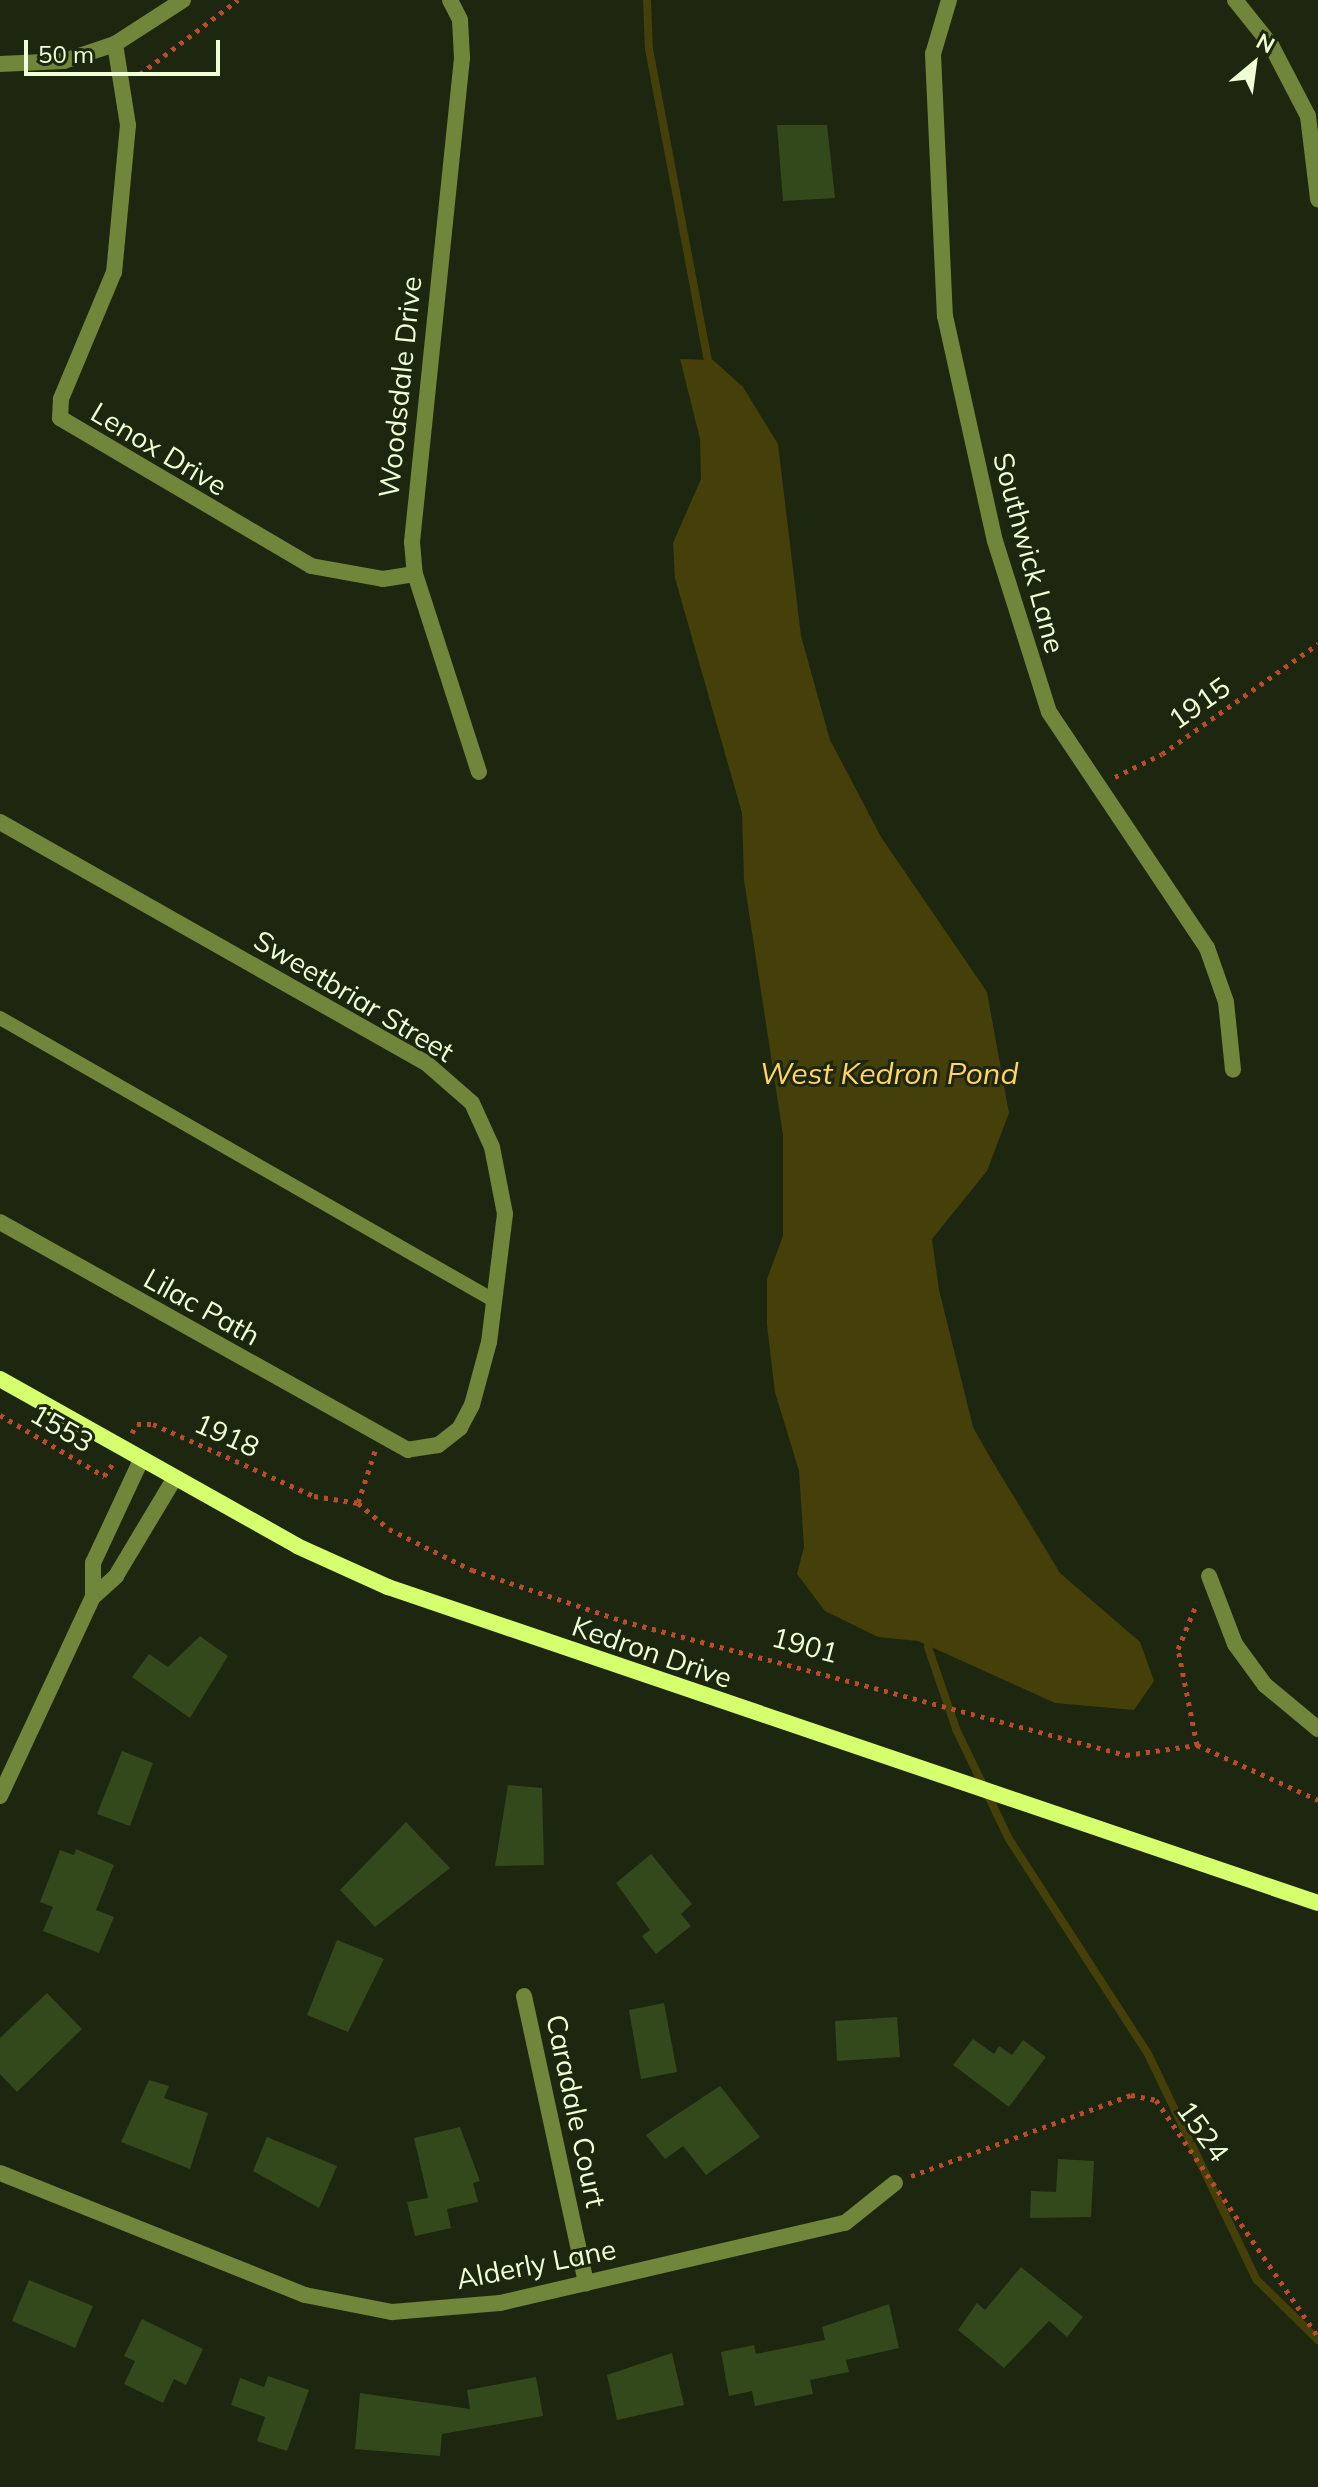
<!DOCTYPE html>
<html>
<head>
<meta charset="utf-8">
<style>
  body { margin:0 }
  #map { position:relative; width:1318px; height:2487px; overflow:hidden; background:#1d270f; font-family:Mulish,sans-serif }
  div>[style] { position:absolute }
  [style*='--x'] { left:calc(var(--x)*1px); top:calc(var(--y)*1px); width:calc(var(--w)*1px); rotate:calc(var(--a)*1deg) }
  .water>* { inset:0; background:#453f0a }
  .stream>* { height:8px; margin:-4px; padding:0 4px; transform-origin:4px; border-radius:4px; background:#453f0a }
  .building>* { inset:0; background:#33481b }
  .path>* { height:5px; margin-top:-2.5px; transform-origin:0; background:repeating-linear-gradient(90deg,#b94b2f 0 4px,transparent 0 10px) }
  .lane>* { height:14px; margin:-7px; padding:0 7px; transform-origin:7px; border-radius:7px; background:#6f863b }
  .street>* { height:16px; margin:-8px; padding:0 8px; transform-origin:8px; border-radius:8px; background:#6f863b }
  .secondary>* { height:16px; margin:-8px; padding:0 8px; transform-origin:8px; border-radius:8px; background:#d5ff6d }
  span { translate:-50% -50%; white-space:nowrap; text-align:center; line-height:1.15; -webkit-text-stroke:6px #1d270f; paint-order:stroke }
  .street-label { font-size:28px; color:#efffd6 }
  .water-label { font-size:30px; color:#ffd464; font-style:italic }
  .north { position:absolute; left:1214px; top:24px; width:80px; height:80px; -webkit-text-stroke:6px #1d270f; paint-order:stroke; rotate:29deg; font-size:22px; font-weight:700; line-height:32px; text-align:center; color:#efffd6 }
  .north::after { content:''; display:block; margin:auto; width:28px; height:36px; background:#efffd6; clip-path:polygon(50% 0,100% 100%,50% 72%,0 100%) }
  .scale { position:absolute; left:24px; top:40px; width:196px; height:36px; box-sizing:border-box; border:4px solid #efffd6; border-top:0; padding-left:10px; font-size:24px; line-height:28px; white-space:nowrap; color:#efffd6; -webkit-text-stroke:6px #1d270f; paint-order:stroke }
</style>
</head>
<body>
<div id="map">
  <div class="water">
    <div style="clip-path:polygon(680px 359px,713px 360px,743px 387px,778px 444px,801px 636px,830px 740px,881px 837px,987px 992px,1009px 1113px,987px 1171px,932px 1239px,939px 1290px,973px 1427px,988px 1454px,1060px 1573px,1140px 1642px,1154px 1681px,1134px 1710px,1055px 1703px,918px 1641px,878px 1637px,825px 1611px,797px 1574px,804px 1547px,799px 1471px,775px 1392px,767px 1325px,767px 1279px,783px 1236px,783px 1135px,744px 880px,742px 813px,675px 578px,673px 543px,701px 479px,700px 439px)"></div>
  </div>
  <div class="stream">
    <div style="--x:647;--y:0;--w:49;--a:87.7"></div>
    <div style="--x:649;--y:49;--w:317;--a:79.3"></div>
    <div style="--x:928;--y:1647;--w:87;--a:71.1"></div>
    <div style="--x:956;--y:1729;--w:122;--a:64.3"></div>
    <div style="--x:1009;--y:1839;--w:256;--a:57.1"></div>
    <div style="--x:1148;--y:2054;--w:251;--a:64.3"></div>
    <div style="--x:1257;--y:2280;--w:86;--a:44.5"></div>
  </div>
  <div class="building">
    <div style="clip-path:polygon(777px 125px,827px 125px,835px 198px,783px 201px)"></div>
    <div style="clip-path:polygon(200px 1636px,228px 1656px,190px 1718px,132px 1677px,149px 1654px,168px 1667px)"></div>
    <div style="clip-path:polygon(122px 1751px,153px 1763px,130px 1826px,97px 1814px)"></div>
    <div style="clip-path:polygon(508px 1785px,542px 1788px,544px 1865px,495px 1866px)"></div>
    <div style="clip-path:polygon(406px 1822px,450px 1868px,375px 1927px,340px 1890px)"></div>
    <div style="clip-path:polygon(76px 1849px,114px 1865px,96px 1910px,114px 1917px,99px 1953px,43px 1931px,53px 1907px,40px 1902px,60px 1850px,74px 1855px)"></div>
    <div style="clip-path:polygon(651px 1854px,692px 1904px,681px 1914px,691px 1926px,656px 1954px,642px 1936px,650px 1930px,616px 1883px)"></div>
    <div style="clip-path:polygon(337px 1940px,384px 1959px,348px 2032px,307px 2015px)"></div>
    <div style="clip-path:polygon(47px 1993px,82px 2029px,17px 2092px,0 2074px,0 2038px)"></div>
    <div style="clip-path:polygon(664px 2003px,677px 2072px,641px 2079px,629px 2010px)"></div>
    <div style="clip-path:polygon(897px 2017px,900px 2057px,837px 2061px,835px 2021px)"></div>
    <div style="clip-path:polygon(973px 2039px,994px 2054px,999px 2046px,1012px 2055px,1023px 2040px,1046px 2057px,1009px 2107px,953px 2065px)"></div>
    <div style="clip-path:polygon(149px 2080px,169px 2086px,164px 2098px,208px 2113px,190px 2169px,121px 2142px)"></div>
    <div style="clip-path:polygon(720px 2086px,760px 2137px,706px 2175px,683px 2146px,665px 2159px,646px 2135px)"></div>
    <div style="clip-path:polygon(460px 2127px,480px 2181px,473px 2183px,478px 2202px,447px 2209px,451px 2228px,415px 2236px,407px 2202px,428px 2198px,414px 2138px)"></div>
    <div style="clip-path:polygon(267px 2137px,337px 2166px,319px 2208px,253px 2171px)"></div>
    <div style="clip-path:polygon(1058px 2159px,1094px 2161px,1091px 2217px,1030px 2218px,1031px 2191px,1056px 2192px)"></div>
    <div style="clip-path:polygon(1021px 2267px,1083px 2317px,1067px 2337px,1049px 2321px,1004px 2368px,958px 2330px,977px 2303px,985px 2310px)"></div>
    <div style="clip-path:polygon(29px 2280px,93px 2306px,75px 2348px,12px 2321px)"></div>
    <div style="clip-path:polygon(889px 2304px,899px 2348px,846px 2360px,849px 2372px,810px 2380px,813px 2394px,755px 2406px,752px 2391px,729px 2396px,721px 2352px,754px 2345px,756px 2354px,825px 2340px,822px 2327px)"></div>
    <div style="clip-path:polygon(142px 2319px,203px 2349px,186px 2385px,174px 2379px,163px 2403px,124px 2384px,135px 2361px,124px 2356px)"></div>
    <div style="clip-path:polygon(672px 2353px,684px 2405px,617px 2420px,607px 2375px)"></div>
    <div style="clip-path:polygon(268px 2376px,309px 2390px,287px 2451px,257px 2441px,265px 2417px,231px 2405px,240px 2378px,264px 2387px)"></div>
    <div style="clip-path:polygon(536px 2377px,543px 2416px,442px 2434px,440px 2456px,355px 2449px,360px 2393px,470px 2409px,467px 2390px)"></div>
  </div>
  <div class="path">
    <div style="--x:140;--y:74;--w:123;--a:-37.1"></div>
    <div style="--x:1115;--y:777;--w:52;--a:-26.1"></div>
    <div style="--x:1162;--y:754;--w:191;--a:-35.2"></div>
    <div style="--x:0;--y:1415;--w:121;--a:30.4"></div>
    <div style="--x:104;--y:1476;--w:17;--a:-54"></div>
    <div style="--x:132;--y:1433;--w:10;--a:-61"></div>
    <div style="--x:137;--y:1424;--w:16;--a:0"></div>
    <div style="--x:153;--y:1424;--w:176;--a:24.1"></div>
    <div style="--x:314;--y:1496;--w:45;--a:9"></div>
    <div style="--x:375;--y:1451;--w:55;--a:108.1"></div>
    <div style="--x:358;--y:1503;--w:40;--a:40"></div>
    <div style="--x:389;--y:1529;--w:93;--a:26.3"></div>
    <div style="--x:472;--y:1570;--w:159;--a:18.7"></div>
    <div style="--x:623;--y:1621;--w:521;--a:14.92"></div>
    <div style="--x:1126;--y:1755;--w:72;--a:-8"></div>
    <div style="--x:1197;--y:1745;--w:133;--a:24.4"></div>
    <div style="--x:1197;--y:1745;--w:98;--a:-101.2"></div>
    <div style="--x:1178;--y:1649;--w:50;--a:-67.6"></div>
    <div style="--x:911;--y:2176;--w:234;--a:-20.2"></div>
    <div style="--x:1131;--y:2095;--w:25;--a:11"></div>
    <div style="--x:1156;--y:2100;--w:287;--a:55.6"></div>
  </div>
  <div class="lane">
    <div style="--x:0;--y:1018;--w:570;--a:29.76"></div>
  </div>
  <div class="street">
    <div style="--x:450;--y:0;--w:22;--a:63"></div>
    <div style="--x:460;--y:20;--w:38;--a:87"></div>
    <div style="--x:462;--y:58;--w:487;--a:95.9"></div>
    <div style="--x:412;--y:542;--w:32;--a:85"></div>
    <div style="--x:415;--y:574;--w:208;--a:72.1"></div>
    <div style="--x:949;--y:0;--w:56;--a:106.5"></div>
    <div style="--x:933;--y:54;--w:262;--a:87.4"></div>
    <div style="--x:945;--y:316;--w:230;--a:77.5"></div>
    <div style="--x:995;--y:541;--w:179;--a:72.5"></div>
    <div style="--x:1049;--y:712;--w:284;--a:56.2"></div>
    <div style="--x:1207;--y:948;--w:57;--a:70.6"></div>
    <div style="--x:1226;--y:1002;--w:68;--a:84.1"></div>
    <div style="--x:1235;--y:0;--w:58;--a:51.3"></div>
    <div style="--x:1271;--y:45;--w:80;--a:62.5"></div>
    <div style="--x:1308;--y:116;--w:84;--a:83.1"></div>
    <div style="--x:115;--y:44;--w:82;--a:80.9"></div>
    <div style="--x:128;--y:125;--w:148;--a:95.4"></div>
    <div style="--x:114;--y:272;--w:138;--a:112.7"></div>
    <div style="--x:61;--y:399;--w:19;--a:93"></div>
    <div style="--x:60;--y:418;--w:291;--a:30.5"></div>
    <div style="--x:311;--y:566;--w:73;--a:10.2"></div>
    <div style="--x:383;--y:579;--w:32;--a:-9"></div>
    <div style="--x:0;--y:64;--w:64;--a:-2.7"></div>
    <div style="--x:64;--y:61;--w:54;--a:-18.4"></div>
    <div style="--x:115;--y:44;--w:81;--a:-32.9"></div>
    <div style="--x:0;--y:822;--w:488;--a:29.5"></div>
    <div style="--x:425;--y:1062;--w:62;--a:41.1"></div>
    <div style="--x:472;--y:1103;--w:48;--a:65.6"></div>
    <div style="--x:492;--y:1147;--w:68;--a:79"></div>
    <div style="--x:505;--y:1214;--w:129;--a:97.1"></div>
    <div style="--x:489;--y:1342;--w:65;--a:105.1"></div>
    <div style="--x:472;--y:1405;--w:26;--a:118"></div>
    <div style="--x:460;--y:1428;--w:28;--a:142"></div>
    <div style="--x:438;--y:1445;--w:30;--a:171"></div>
    <div style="--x:408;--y:1450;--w:467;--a:-150.8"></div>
    <div style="--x:1209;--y:1576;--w:73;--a:69.1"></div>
    <div style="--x:1235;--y:1644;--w:51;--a:53.8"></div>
    <div style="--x:1265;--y:1685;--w:69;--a:39.7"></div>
    <div style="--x:93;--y:1597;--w:34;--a:-90"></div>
    <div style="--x:93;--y:1563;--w:114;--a:-65"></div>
    <div style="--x:0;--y:1796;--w:220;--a:-65"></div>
    <div style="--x:93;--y:1597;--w:31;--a:-42"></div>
    <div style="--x:116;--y:1576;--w:113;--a:-59.1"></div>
    <div style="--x:524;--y:1996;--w:294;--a:77.8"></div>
    <div style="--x:0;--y:2173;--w:328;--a:21.8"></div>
    <div style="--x:305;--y:2295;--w:89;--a:11.1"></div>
    <div style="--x:392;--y:2312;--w:108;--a:-4.8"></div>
    <div style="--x:500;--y:2303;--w:354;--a:-13.1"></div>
    <div style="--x:845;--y:2223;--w:64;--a:-38.7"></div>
  </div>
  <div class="secondary">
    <div style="--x:0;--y:1379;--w:341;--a:29.3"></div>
    <div style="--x:297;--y:1546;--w:100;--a:24.3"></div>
    <div style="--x:388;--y:1587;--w:982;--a:18.77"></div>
  </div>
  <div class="street-label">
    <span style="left:400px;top:387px;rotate:-84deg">Woodsdale Drive</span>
    <span style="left:159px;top:449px;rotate:31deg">Lenox Drive</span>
    <span style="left:1029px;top:553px;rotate:75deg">Southwick Lane</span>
    <span style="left:1199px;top:703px;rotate:-35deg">1915</span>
    <span style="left:354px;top:996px;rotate:31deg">Sweetbriar Street</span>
    <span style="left:202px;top:1307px;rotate:29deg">Lilac Path</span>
    <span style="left:62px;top:1428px;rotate:30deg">1553</span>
    <span style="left:227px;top:1435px;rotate:24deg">1918</span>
    <span style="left:805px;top:1645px;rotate:15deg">1901</span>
    <span style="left:652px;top:1652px;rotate:19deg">Kedron Drive</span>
    <span style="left:576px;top:2111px;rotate:78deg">Caradale Court</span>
    <span style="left:1203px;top:2131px;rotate:54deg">1524</span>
    <span style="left:536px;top:2264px;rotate:-11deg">Alderly Lane</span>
  </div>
  <div class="water-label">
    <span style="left:889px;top:1073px">West Kedron Pond</span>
  </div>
  <div class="north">N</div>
  <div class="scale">50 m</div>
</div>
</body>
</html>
